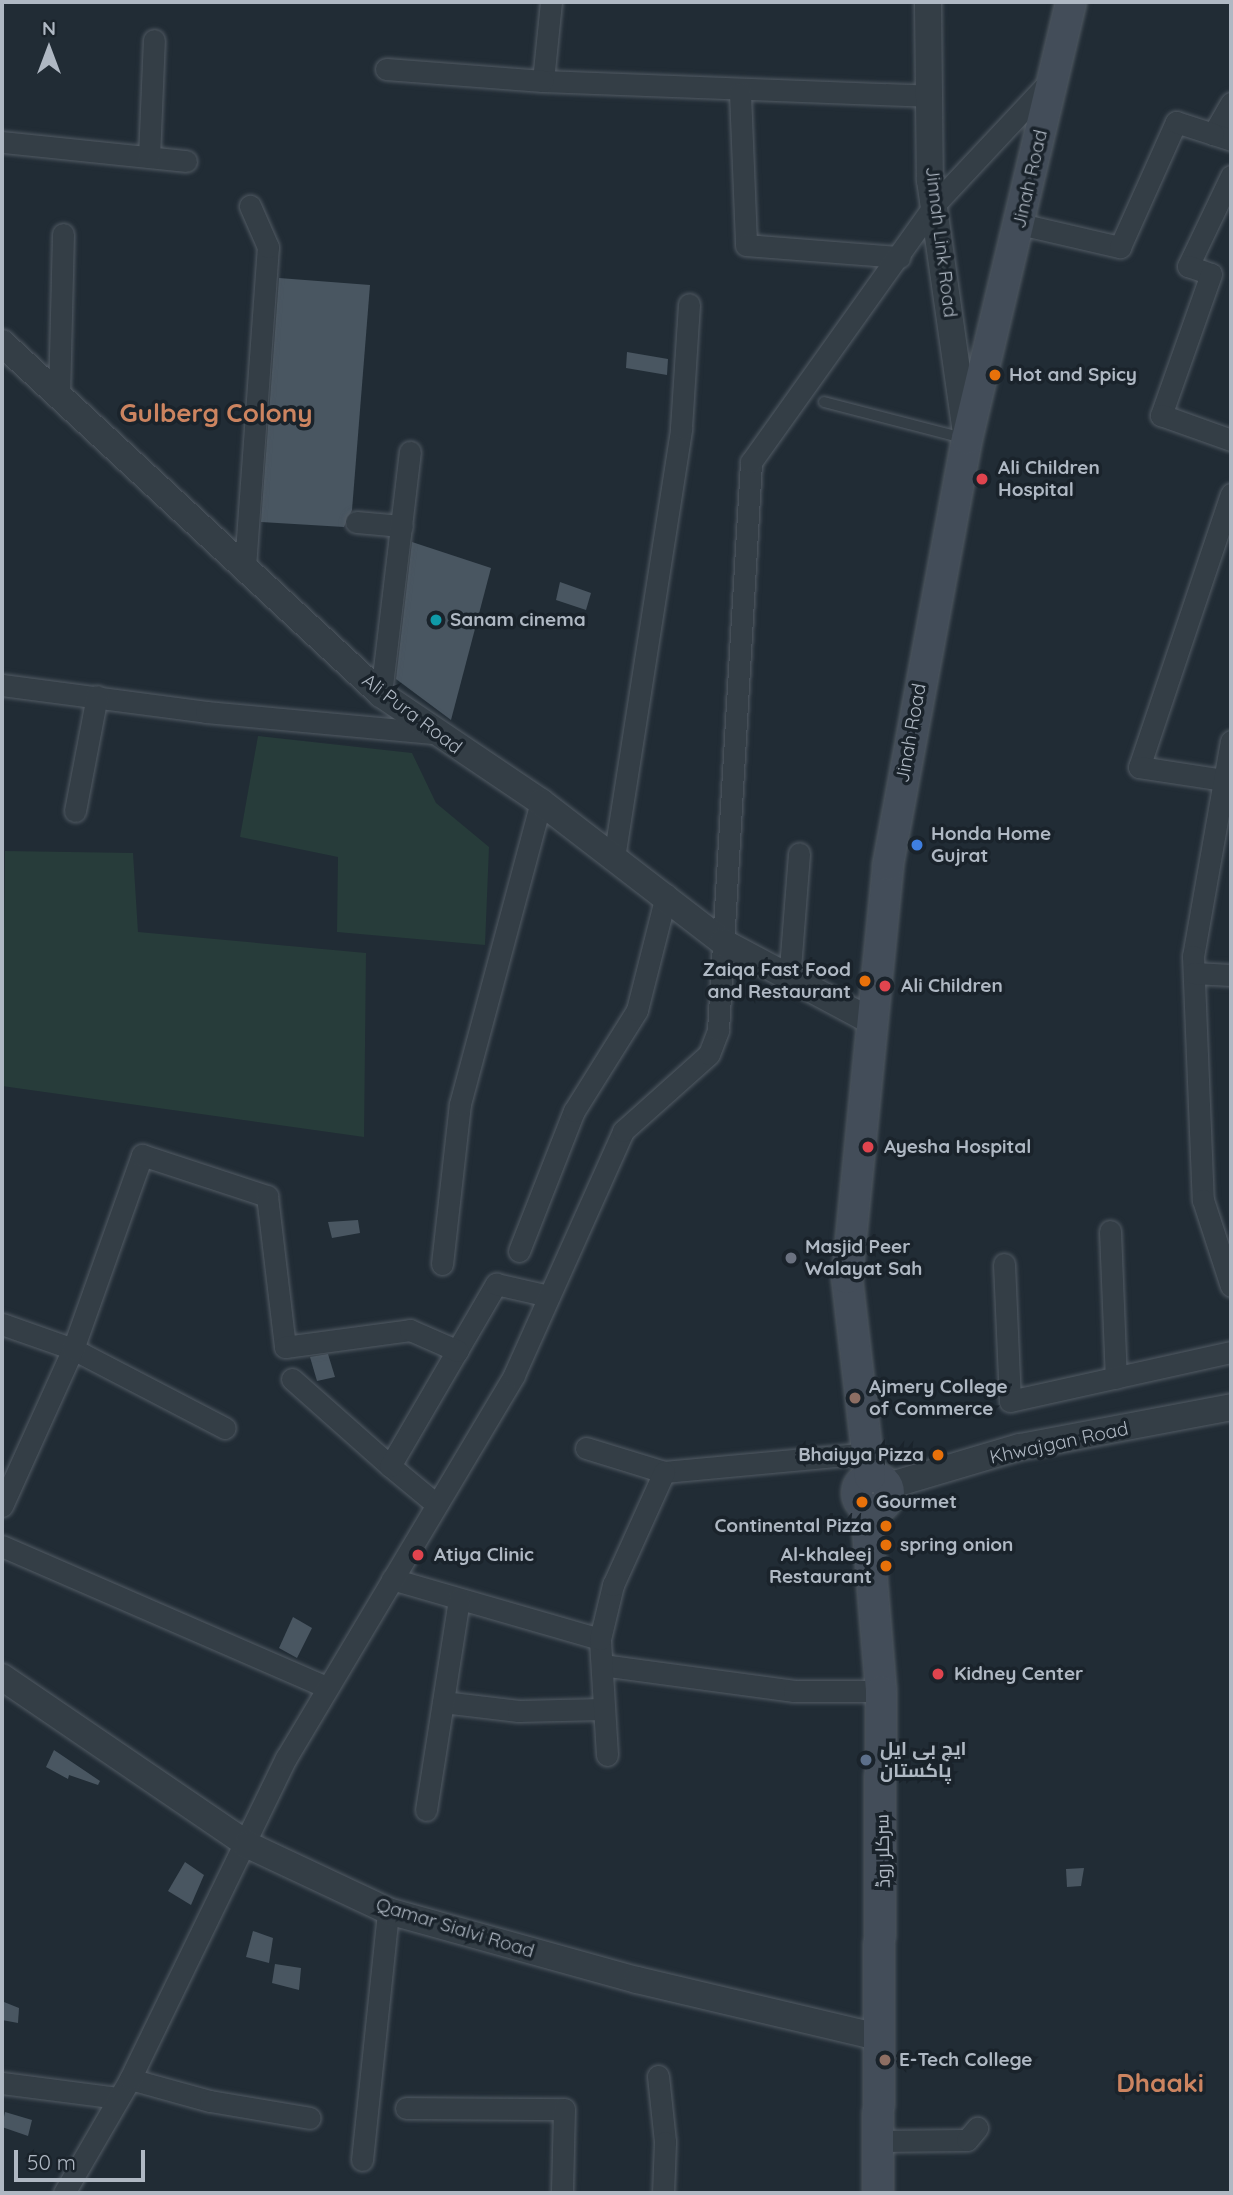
<!DOCTYPE html>
<html>
<head>
<meta charset="utf-8">
<style>
	body { margin:0 }
	#map { position:relative; width:1233px; height:2195px; overflow:hidden; background:#212c35; font-family:Quicksand,Cairo,sans-serif }
	div>[style] { position:absolute }
	[style*='--x'] { left:calc(var(--x)*1px); top:calc(var(--y)*1px); width:calc(var(--w)*1px); rotate:calc(var(--a)*1deg) }
	.green>* { inset:0; background:#273c3a }
	.building>* { inset:0; background:#495661 }
	.roads { filter:drop-shadow(0 0 2px #525b64) drop-shadow(0 0 2px #525b64) }
	.service>* { height:10px; margin:-5px; padding:0 5px; transform-origin:5px; border-radius:5px; background:#343e46 }
	.minor>* { height:21px; margin:-10.5px; padding:0 10.5px; transform-origin:10.5px; border-radius:10.5px; background:#343e46 }
	.tertiary>* { height:26px; margin:-13px; padding:0 13px; transform-origin:13px; border-radius:13px; background:#343e46 }
	.secondary>* { height:30px; margin:-15px; padding:0 15px; transform-origin:15px; border-radius:15px; background:#434d59 }
	.secondary>.ring { margin:-15px; padding:0; box-sizing:content-box; background:none; border:30px solid #434d59; border-radius:50% }
	.dots>* { width:19px; height:19px; translate:-50% -50%; box-sizing:border-box; border:4px solid #1a232b; border-radius:50% }
	span { translate:-50% -50%; white-space:nowrap; text-align:center; line-height:1.15; -webkit-text-stroke:7px #1a232b; paint-order:stroke }
	.street-label { font-size:19px; color:#afb8c3 }
	.poi-label { font-size:19px; color:#afb8c3; font-weight:700 }
	.left { translate:0 -50%; text-align:left }
	.right { translate:-100% -50%; text-align:right }
	.district-label { font-size:26px; color:#cc8460; font-weight:700 }
	.frame { position:absolute; inset:0; border:4px solid #afb8c3; pointer-events:none }
	.north { position:absolute; left:14px; top:14px; width:70px; height:70px; -webkit-text-stroke:5px #1a232b; paint-order:stroke; rotate:0deg; font-size:19px; font-weight:700; line-height:28px; text-align:center; color:#afb8c3 }
	.north::after { content:''; display:block; margin:auto; width:24px; height:32px; background:#afb8c3; clip-path:polygon(50% 0,100% 100%,50% 72%,0 100%) }
	.scale { position:absolute; left:14px; top:2150px; width:131px; height:32px; box-sizing:border-box; border:4px solid #afb8c3; border-top:0; padding-left:9px; font-size:21px; line-height:24px; white-space:nowrap; color:#afb8c3; -webkit-text-stroke:5px #1a232b; paint-order:stroke }
</style>
</head>
<body>
<div id="map">
	<div class="green">
		<i style="clip-path:polygon(258px 736px,412px 753px,436px 803px,489px 847px,485px 945px,337px 932px,338px 857px,240px 837px)"></i>
		<i style="clip-path:polygon(5px 851px,133px 853px,138px 932px,366px 953px,364px 1137px,2px 1086px)"></i>
	</div>
	<div class="building">
		<i style="clip-path:polygon(279px 278px,370px 285px,352px 510px,344px 527px,261px 522px)"></i>
		<i style="clip-path:polygon(627px 352px,668px 359px,667px 375px,626px 368px)"></i>
		<i style="clip-path:polygon(412px 542px,491px 568px,451px 720px,396px 679px)"></i>
		<i style="clip-path:polygon(560px 582px,591px 593px,586px 610px,556px 600px)"></i>
		<i style="clip-path:polygon(358px 1220px,360px 1233px,332px 1238px,328px 1222px)"></i>
		<i style="clip-path:polygon(328px 1354px,335px 1377px,317px 1381px,310px 1357px)"></i>
		<i style="clip-path:polygon(293px 1617px,312px 1628px,297px 1658px,279px 1648px)"></i>
		<i style="clip-path:polygon(54px 1750px,100px 1781px,98px 1785px,69px 1775px,68px 1779px,46px 1767px)"></i>
		<i style="clip-path:polygon(185px 1862px,204px 1875px,191px 1905px,168px 1891px)"></i>
		<i style="clip-path:polygon(1084px 1868px,1081px 1886px,1067px 1887px,1066px 1869px)"></i>
		<i style="clip-path:polygon(253px 1931px,273px 1938px,269px 1963px,246px 1957px)"></i>
		<i style="clip-path:polygon(275px 1964px,301px 1968px,299px 1990px,272px 1983px)"></i>
		<i style="clip-path:polygon(4px 2002px,19px 2008px,18px 2023px,2px 2020px)"></i>
		<i style="clip-path:polygon(5px 2112px,32px 2120px,28px 2136px,2px 2127px)"></i>
	</div>
	<div class="roads">
		<div class="service">
			<i style="--x:824;--y:402;--w:148;--a:14.5"></i>
		</div>
		<div class="minor">
			<i style="--x:551;--y:2;--w:79;--a:95.8"></i>
			<i style="--x:543;--y:81;--w:387;--a:2.2"></i>
			<i style="--x:386;--y:69;--w:157;--a:4.4"></i>
			<i style="--x:740;--y:93;--w:152;--a:87.7"></i>
			<i style="--x:746;--y:245;--w:154;--a:4.5"></i>
			<i style="--x:1231;--y:103;--w:36;--a:120"></i>
			<i style="--x:1213;--y:134;--w:19;--a:18"></i>
			<i style="--x:2;--y:142;--w:185;--a:5.9"></i>
			<i style="--x:149;--y:157;--w:117;--a:-87.6"></i>
			<i style="--x:1231;--y:176;--w:100;--a:115.5"></i>
			<i style="--x:1188;--y:266;--w:24;--a:19"></i>
			<i style="--x:1211;--y:274;--w:150;--a:109.5"></i>
			<i style="--x:1161;--y:415;--w:74;--a:19.7"></i>
			<i style="--x:1020;--y:224;--w:103;--a:13"></i>
			<i style="--x:1120;--y:247;--w:137;--a:-65.9"></i>
			<i style="--x:1176;--y:122;--w:39;--a:18"></i>
			<i style="--x:59;--y:397;--w:163;--a:-88.6"></i>
			<i style="--x:1231;--y:494;--w:288;--a:108.6"></i>
			<i style="--x:1139;--y:767;--w:93;--a:8.7"></i>
			<i style="--x:356;--y:522;--w:46;--a:5"></i>
			<i style="--x:245;--y:567;--w:321;--a:-85.9"></i>
			<i style="--x:268;--y:247;--w:45;--a:-113.7"></i>
			<i style="--x:2;--y:685;--w:206;--a:7.5"></i>
			<i style="--x:206;--y:712;--w:228;--a:5.3"></i>
			<i style="--x:381;--y:694;--w:244;--a:-83.2"></i>
			<i style="--x:1231;--y:741;--w:218;--a:100"></i>
			<i style="--x:1193;--y:956;--w:244;--a:87.7"></i>
			<i style="--x:1203;--y:1200;--w:90;--a:72"></i>
			<i style="--x:75;--y:811;--w:117;--a:-79.2"></i>
			<i style="--x:614;--y:858;--w:435;--a:-81.1"></i>
			<i style="--x:681;--y:428;--w:124;--a:-86.3"></i>
			<i style="--x:1194;--y:973;--w:37;--a:3"></i>
			<i style="--x:789;--y:981;--w:128;--a:-85.5"></i>
			<i style="--x:1110;--y:1231;--w:147;--a:87.7"></i>
			<i style="--x:519;--y:1251;--w:150;--a:-68.6"></i>
			<i style="--x:574;--y:1111;--w:119;--a:-58"></i>
			<i style="--x:637;--y:1010;--w:119;--a:-75.8"></i>
			<i style="--x:442;--y:1264;--w:161;--a:-83.6"></i>
			<i style="--x:460;--y:1104;--w:313;--a:-75"></i>
			<i style="--x:1004;--y:1264;--w:137;--a:87.5"></i>
			<i style="--x:1010;--y:1401;--w:226;--a:-12.5"></i>
			<i style="--x:2;--y:1324;--w:75;--a:19.4"></i>
			<i style="--x:73;--y:1349;--w:171;--a:27.5"></i>
			<i style="--x:292;--y:1379;--w:131;--a:41.6"></i>
			<i style="--x:586;--y:1448;--w:82;--a:17.1"></i>
			<i style="--x:664;--y:1472;--w:204;--a:-5.3"></i>
			<i style="--x:436;--y:1504;--w:60;--a:-140.4"></i>
			<i style="--x:390;--y:1466;--w:211;--a:-59.8"></i>
			<i style="--x:496;--y:1284;--w:54;--a:12.8"></i>
			<i style="--x:2;--y:1506;--w:172;--a:-65.7"></i>
			<i style="--x:73;--y:1349;--w:206;--a:-70.4"></i>
			<i style="--x:142;--y:1155;--w:132;--a:18.2"></i>
			<i style="--x:267;--y:1196;--w:152;--a:83.2"></i>
			<i style="--x:285;--y:1347;--w:126;--a:-7.7"></i>
			<i style="--x:410;--y:1330;--w:52;--a:23.6"></i>
			<i style="--x:2;--y:1546;--w:354;--a:23.5"></i>
			<i style="--x:392;--y:1579;--w:216;--a:16.1"></i>
			<i style="--x:602;--y:1665;--w:194;--a:7.7"></i>
			<i style="--x:794;--y:1691;--w:87;--a:0"></i>
			<i style="--x:443;--y:1702;--w:76;--a:6.8"></i>
			<i style="--x:518;--y:1711;--w:86;--a:-1.3"></i>
			<i style="--x:607;--y:1755;--w:116;--a:-93.5"></i>
			<i style="--x:600;--y:1639;--w:56;--a:-76.5"></i>
			<i style="--x:613;--y:1585;--w:124;--a:-65.7"></i>
			<i style="--x:426;--y:1810;--w:213;--a:-81.1"></i>
			<i style="--x:658;--y:2076;--w:66;--a:83.9"></i>
			<i style="--x:665;--y:2142;--w:51;--a:92.2"></i>
			<i style="--x:130;--y:2079;--w:83;--a:15.4"></i>
			<i style="--x:210;--y:2101;--w:101;--a:9.6"></i>
			<i style="--x:2;--y:2083;--w:116;--a:7.4"></i>
			<i style="--x:406;--y:2108;--w:158;--a:0.4"></i>
			<i style="--x:564;--y:2109;--w:84;--a:91.4"></i>
			<i style="--x:879;--y:2141;--w:88;--a:-0.7"></i>
			<i style="--x:967;--y:2140;--w:16;--a:-50"></i>
			<i style="--x:362;--y:2160;--w:250;--a:-84"></i>
			<i style="--x:64;--y:2193;--w:132;--a:-59.9"></i>
			<i style="--x:130;--y:2079;--w:357;--a:-64.1"></i>
			<i style="--x:286;--y:1758;--w:446;--a:-59.2"></i>
			<i style="--x:514;--y:1375;--w:267;--a:-65.9"></i>
			<i style="--x:623;--y:1131;--w:115;--a:-41.8"></i>
			<i style="--x:709;--y:1054;--w:26;--a:-69"></i>
			<i style="--x:718;--y:1030;--w:569;--a:-86.67"></i>
			<i style="--x:751;--y:462;--w:315;--a:-54.5"></i>
			<i style="--x:934;--y:205;--w:171;--a:-46.9"></i>
		</div>
		<div class="tertiary">
			<i style="--x:928;--y:2;--w:178;--a:89.4"></i>
			<i style="--x:930;--y:180;--w:256;--a:81.9"></i>
			<i style="--x:2;--y:343;--w:517;--a:42.8"></i>
			<i style="--x:381;--y:694;--w:193;--a:34"></i>
			<i style="--x:541;--y:802;--w:230;--a:37.6"></i>
			<i style="--x:723;--y:942;--w:168;--a:28.1"></i>
			<i style="--x:888;--y:1486;--w:138;--a:-16.5"></i>
			<i style="--x:1020;--y:1447;--w:215;--a:-10.7"></i>
			<i style="--x:2;--y:1677;--w:298;--a:34.3"></i>
			<i style="--x:248;--y:1845;--w:155;--a:25.2"></i>
			<i style="--x:388;--y:1911;--w:258;--a:15.5"></i>
			<i style="--x:637;--y:1980;--w:249;--a:13.3"></i>
		</div>
		<div class="secondary">
			<i class="ring" style="left:857px;top:1477px;width:2px;height:2px"></i>
			<i style="--x:870;--y:1477;--w:200;--a:-96.6"></i>
			<i style="--x:847;--y:1278;--w:415;--a:-84.3"></i>
			<i style="--x:888;--y:865;--w:433;--a:-79.5"></i>
			<i style="--x:967;--y:439;--w:449;--a:-76.6"></i>
			<i style="--x:866;--y:1508;--w:184;--a:85.3"></i>
			<i style="--x:881;--y:1691;--w:502;--a:90.34"></i>
		</div>
	</div>
	<div class="dots">
		<i style="left:995px;top:375px;background:#e8710a"></i>
		<i style="left:982px;top:479px;background:#e0444e"></i>
		<i style="left:436px;top:620px;background:#0f9aa8"></i>
		<i style="left:917px;top:845px;background:#3f7fe0"></i>
		<i style="left:865px;top:981px;background:#e8710a"></i>
		<i style="left:885px;top:986px;background:#e0444e"></i>
		<i style="left:868px;top:1147px;background:#e0444e"></i>
		<i style="left:791px;top:1258px;background:#6b7280"></i>
		<i style="left:855px;top:1398px;background:#8d6e63"></i>
		<i style="left:938px;top:1455px;background:#e8710a"></i>
		<i style="left:862px;top:1502px;background:#e8710a"></i>
		<i style="left:886px;top:1526px;background:#e8710a"></i>
		<i style="left:886px;top:1545px;background:#e8710a"></i>
		<i style="left:418px;top:1555px;background:#e0444e"></i>
		<i style="left:886px;top:1566px;background:#e8710a"></i>
		<i style="left:938px;top:1674px;background:#e0444e"></i>
		<i style="left:866px;top:1760px;background:#5c6f8a"></i>
		<i style="left:885px;top:2060px;background:#8d6e63"></i>
	</div>
	<div class="street-label">
		<span style="left:1030px;top:179px;rotate:-77deg">Jinah Road</span>
		<span style="left:941px;top:242px;rotate:83deg">Jinnah Link Road</span>
		<span style="left:412px;top:714px;rotate:37deg">Ali Pura Road</span>
		<span style="left:911px;top:733px;rotate:-80deg">Jinah Road</span>
		<span style="left:1059px;top:1443px;rotate:-12deg">Khwajgan Road</span>
		<span style="left:883px;top:1851px;rotate:-91deg">سرکلر روڈ</span>
		<span style="left:455px;top:1928px;rotate:17deg">Qamar Sialvi Road</span>
	</div>
	<div class="poi-label">
		<span class="left" style="left:1009px;top:375px">Hot and Spicy</span>
		<span class="left" style="left:998px;top:479px">Ali Children<br>Hospital</span>
		<span class="left" style="left:450px;top:620px">Sanam cinema</span>
		<span class="left" style="left:931px;top:845px">Honda Home<br>Gujrat</span>
		<span class="right" style="left:851px;top:981px">Zaiqa Fast Food<br>and Restaurant</span>
		<span class="left" style="left:901px;top:986px">Ali Children</span>
		<span class="left" style="left:884px;top:1147px">Ayesha Hospital</span>
		<span class="left" style="left:805px;top:1258px">Masjid Peer<br>Walayat Sah</span>
		<span class="left" style="left:869px;top:1398px">Ajmery College<br>of Commerce</span>
		<span class="right" style="left:924px;top:1455px">Bhaiyya Pizza</span>
		<span class="left" style="left:876px;top:1502px">Gourmet</span>
		<span class="right" style="left:872px;top:1526px">Continental Pizza</span>
		<span class="left" style="left:900px;top:1545px">spring onion</span>
		<span class="left" style="left:434px;top:1555px">Atiya Clinic</span>
		<span class="right" style="left:872px;top:1566px">Al-khaleej<br>Restaurant</span>
		<span class="left" style="left:954px;top:1674px">Kidney Center</span>
		<span class="left" style="left:880px;top:1760px">ایچ بی ایل<br>پاکستان</span>
		<span class="left" style="left:899px;top:2060px">E-Tech College</span>
	</div>
	<div class="district-label">
		<span style="left:216px;top:413px">Gulberg Colony</span>
		<span style="left:1160px;top:2083px">Dhaaki</span>
	</div>
	<div class="frame"></div>
	<div class="north">N</div>
	<div class="scale">50 m</div>
</div>
</body>
</html>
